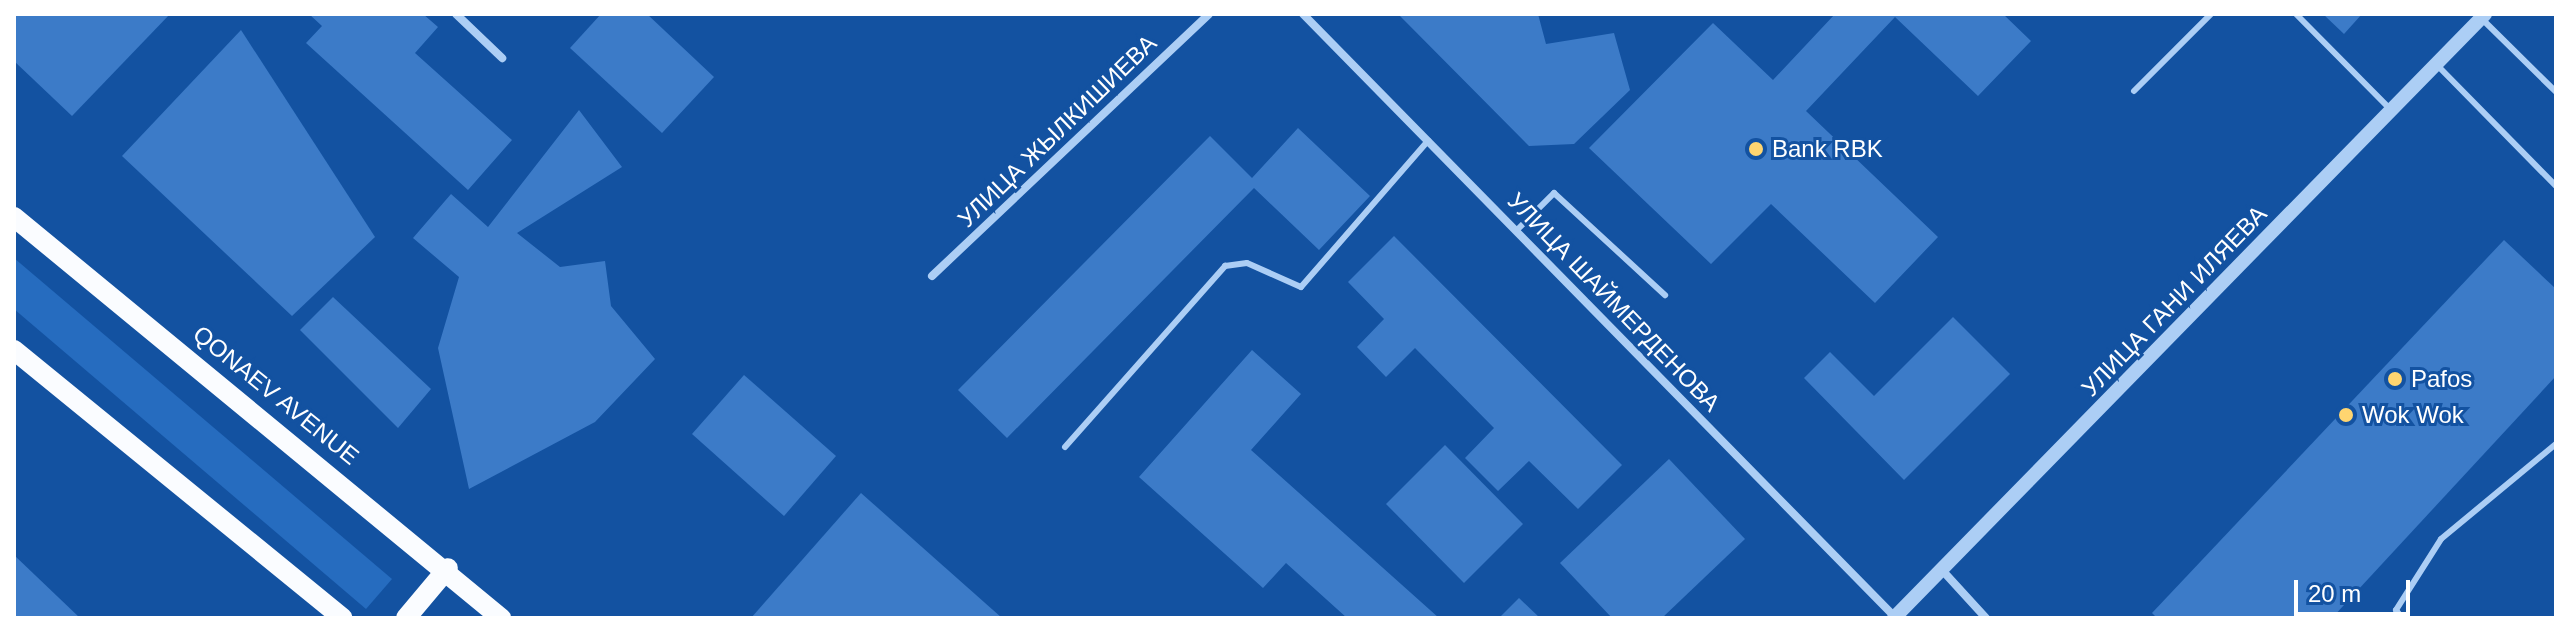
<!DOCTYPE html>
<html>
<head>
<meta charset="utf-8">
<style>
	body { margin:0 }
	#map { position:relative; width:2570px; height:632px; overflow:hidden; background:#1352a1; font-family:Helvetica,sans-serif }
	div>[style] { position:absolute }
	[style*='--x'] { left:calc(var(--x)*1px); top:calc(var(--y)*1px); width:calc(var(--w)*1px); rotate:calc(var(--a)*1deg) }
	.green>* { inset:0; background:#266cbf }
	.building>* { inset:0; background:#3c7bc8 }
	.service>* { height:6px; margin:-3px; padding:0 3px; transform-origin:3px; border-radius:3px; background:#accef5 }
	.minor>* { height:8px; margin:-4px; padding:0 4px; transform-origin:4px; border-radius:4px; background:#accef5 }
	.tertiary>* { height:14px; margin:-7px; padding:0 7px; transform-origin:7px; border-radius:7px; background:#accef5 }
	.primary>* { height:20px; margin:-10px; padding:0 10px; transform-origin:10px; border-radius:10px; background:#fafcff }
	.dots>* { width:22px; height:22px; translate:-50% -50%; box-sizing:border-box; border:4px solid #1352a1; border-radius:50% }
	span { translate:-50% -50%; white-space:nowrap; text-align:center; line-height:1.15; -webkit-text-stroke:6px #1352a1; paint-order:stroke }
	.street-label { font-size:24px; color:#fff }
	.poi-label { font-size:24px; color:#fff }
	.left { translate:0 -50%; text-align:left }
	.frame { position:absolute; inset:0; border:16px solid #fff; pointer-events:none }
	.scale { position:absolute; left:2294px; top:580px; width:116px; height:36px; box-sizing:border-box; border:4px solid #fff; border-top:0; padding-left:10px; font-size:24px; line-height:28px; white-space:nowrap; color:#fff; -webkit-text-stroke:6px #1352a1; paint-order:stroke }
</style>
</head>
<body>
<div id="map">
	<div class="green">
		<i style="clip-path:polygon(14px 258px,392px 579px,366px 609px,14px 309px)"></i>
	</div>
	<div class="building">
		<i style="clip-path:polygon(14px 14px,170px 14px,72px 116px,14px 61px)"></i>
		<i style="clip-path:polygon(309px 14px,423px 14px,438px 27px,415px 53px,512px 140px,468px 190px,306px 43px,322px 26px)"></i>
		<i style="clip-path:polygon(601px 14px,647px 14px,714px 77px,662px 133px,570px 48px)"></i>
		<i style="clip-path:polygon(1398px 14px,1538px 14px,1546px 44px,1614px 33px,1630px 90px,1574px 144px,1529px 146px)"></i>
		<i style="clip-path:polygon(1835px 14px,2003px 14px,2031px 41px,1978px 96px,1895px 17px,1806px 111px,1938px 237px,1875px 303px,1771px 204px,1711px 264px,1589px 148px,1713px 23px,1773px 80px)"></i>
		<i style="clip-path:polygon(2323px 14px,2362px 14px,2344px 34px)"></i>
		<i style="clip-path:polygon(241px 30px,375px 237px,292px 316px,122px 156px)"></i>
		<i style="clip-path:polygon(579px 110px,622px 167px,517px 233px,560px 267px,605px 261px,611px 306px,655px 359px,595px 422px,469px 489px,438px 348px,459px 277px,413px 238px,451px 194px,488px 227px)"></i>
		<i style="clip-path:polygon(1298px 128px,1370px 196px,1319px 250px,1254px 188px,1007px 438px,958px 390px,1210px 136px,1252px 178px)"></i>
		<i style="clip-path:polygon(1394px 236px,1622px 465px,1578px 509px,1529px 461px,1498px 491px,1465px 458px,1494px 428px,1415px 348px,1386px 377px,1357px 347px,1384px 319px,1348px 282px)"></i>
		<i style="clip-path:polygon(2504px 240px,2556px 289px,2556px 376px,2332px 618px,2157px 618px,2152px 613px)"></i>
		<i style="clip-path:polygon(333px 297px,431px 389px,398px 428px,300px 330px)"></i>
		<i style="clip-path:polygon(1953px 317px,2010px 374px,1904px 480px,1804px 378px,1830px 352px,1874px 396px)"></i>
		<i style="clip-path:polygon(1252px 350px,1301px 394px,1251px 450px,1439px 618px,1347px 618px,1286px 563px,1263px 588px,1139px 477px)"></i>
		<i style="clip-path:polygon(744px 375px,836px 456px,784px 516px,692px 434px)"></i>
		<i style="clip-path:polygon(1445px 445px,1523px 524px,1464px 583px,1386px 504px)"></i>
		<i style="clip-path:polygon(1669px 459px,1745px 539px,1662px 618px,1612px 618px,1560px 563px)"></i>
		<i style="clip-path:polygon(861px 493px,1002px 618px,751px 618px)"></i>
		<i style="clip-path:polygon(14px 555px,80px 618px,14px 618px)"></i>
		<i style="clip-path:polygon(1519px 598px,1540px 618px,1499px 618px)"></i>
	</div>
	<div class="service">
		<i style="--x:2296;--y:14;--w:135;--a:45.3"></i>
		<i style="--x:2481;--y:18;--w:105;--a:44.6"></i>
		<i style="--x:2436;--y:64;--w:171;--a:45.5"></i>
		<i style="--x:2134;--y:91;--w:109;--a:-45"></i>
		<i style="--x:1516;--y:231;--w:54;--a:-45"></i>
		<i style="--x:1554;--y:193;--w:151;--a:42.6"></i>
		<i style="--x:1065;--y:447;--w:242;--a:-48.5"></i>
		<i style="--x:1225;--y:266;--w:22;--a:-8"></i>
		<i style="--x:1247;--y:263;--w:59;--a:24"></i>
		<i style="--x:1301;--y:287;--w:194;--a:-49"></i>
		<i style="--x:2402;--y:618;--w:10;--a:-127"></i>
		<i style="--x:2396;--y:610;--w:84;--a:-57.6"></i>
		<i style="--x:2441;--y:539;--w:149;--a:-39.6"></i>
	</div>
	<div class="minor">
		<i style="--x:456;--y:14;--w:64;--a:43.7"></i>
		<i style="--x:1303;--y:14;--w:846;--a:45.53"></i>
		<i style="--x:932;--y:276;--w:381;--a:-43.4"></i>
		<i style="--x:1942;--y:570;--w:65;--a:47.5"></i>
	</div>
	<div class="tertiary">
		<i style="--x:1894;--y:618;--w:845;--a:-45.62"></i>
	</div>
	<div class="primary">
		<i style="--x:14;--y:217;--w:631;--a:39.47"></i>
		<i style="--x:14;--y:350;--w:424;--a:39.2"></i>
		<i style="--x:406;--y:618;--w:65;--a:-50"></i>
	</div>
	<div class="dots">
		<i style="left:1756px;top:149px;background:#ffd570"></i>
		<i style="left:2395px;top:379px;background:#ffd570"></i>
		<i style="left:2346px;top:415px;background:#ffd570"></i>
	</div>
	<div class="street-label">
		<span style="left:1057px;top:131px;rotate:-44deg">УЛИЦА ЖЫЛКИШИЕВА</span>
		<span style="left:2174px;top:301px;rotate:-46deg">УЛИЦА ГАНИ ИЛЯЕВА</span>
		<span style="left:1614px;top:302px;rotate:46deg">УЛИЦА ШАЙМЕРДЕНОВА</span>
		<span style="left:276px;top:395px;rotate:39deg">QONAEV AVENUE</span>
	</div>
	<div class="poi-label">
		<span class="left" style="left:1772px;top:149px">Bank RBK</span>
		<span class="left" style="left:2411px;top:379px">Pafos</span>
		<span class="left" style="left:2362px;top:415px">Wok Wok</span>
	</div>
	<div class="frame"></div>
	<div class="scale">20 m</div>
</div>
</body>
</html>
